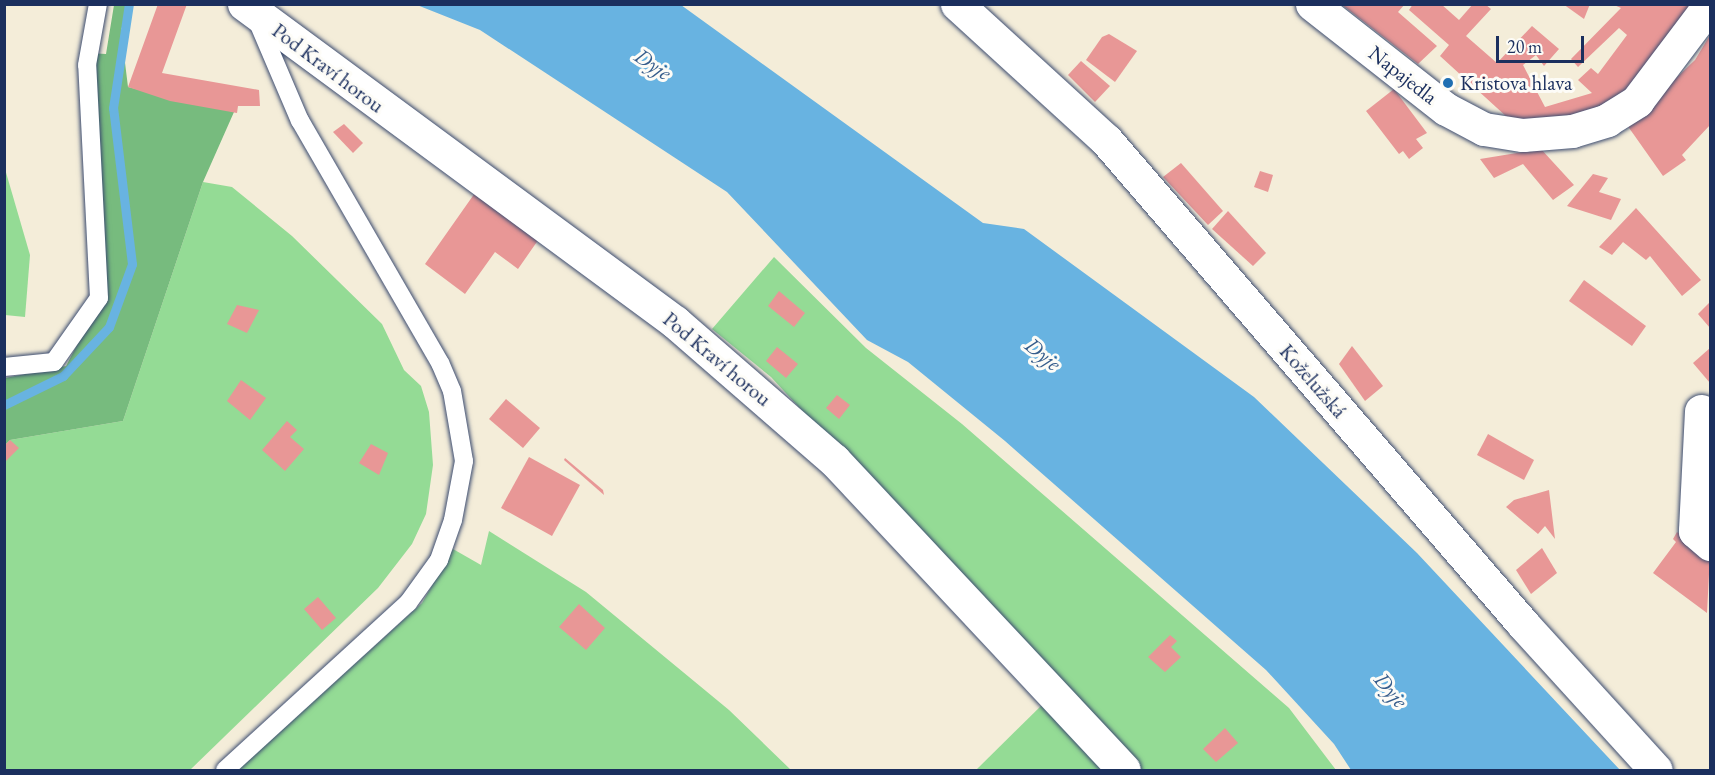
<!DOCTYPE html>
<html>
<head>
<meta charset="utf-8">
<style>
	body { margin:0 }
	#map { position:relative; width:1715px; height:775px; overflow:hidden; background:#f4edd9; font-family:"EB Garamond",serif }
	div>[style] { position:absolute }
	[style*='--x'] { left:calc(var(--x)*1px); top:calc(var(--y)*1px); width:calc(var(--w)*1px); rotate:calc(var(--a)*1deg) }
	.green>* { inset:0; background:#94db95 }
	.forest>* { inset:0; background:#77bb7e }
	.water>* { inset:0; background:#68b3e1 }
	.stream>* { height:9px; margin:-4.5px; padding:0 4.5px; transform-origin:4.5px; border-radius:4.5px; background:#68b3e1 }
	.building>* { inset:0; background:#e89796 }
	.roads { filter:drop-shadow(0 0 2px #3c4c70) drop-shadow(0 0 2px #3c4c70) }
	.service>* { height:18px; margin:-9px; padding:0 9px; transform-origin:9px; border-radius:9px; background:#fff }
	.minor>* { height:33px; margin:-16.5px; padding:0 16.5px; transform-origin:16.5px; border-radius:16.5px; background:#fff }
	.dots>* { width:16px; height:16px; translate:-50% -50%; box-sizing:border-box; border:3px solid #fdfcf7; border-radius:50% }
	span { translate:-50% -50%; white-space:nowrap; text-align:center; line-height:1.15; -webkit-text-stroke:6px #fdfcf7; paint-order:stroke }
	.street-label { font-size:21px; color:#1b2f5e }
	.poi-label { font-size:21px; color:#1b2f5e }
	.left { translate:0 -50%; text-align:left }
	.water-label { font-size:22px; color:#365d8c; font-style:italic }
	.frame { position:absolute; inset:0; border:6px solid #1b2f5e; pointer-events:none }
	.scale { position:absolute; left:1496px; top:36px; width:88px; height:27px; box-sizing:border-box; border:3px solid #1b2f5e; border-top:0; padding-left:8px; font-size:18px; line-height:21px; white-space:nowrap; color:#1b2f5e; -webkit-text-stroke:4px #fdfcf7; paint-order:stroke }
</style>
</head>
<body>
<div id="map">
	<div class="green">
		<i style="clip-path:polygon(5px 169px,30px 255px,25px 317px,5px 315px)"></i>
		<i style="clip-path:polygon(203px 182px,232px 187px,292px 236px,382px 324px,404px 370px,421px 386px,429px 412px,433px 465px,426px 514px,412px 544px,378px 588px,190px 770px,5px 770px,5px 445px,10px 440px,123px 421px)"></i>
		<i style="clip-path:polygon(774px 257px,866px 348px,962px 424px,1289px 708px,1336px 770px,1135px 770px,771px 377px,712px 329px)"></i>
		<i style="clip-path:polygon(489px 531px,586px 592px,729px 710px,791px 770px,238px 770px,422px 603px,453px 549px,481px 565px)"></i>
		<i style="clip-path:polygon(1047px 700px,1110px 770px,976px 770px)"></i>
	</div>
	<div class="forest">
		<i style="clip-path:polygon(114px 5px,130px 5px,121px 30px,128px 87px,234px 112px,203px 182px,123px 421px,10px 440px,5px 445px,5px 378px,66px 366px,106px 290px,89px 53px,106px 54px)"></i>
	</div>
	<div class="water">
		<i style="clip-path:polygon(417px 5px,681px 5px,983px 223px,1024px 229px,1254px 397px,1417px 553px,1620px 770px,1351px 770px,1334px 744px,1266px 670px,1005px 441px,908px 362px,867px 340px,727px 192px,480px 30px)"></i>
	</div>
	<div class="stream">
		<i style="--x:4;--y:405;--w:66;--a:-26.2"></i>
		<i style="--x:63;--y:376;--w:67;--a:-46.8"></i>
		<i style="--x:109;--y:327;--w:67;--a:-69.9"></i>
		<i style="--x:132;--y:264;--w:157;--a:-96.9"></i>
		<i style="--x:113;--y:108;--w:105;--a:-81.3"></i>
	</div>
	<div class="building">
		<i style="clip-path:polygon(158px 4px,187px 4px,162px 73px,259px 90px,260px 106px,238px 106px,237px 113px,170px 101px,128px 87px)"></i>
		<i style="clip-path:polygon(1341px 4px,1405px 4px,1398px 12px,1437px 46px,1418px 64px)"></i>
		<i style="clip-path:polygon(1413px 4px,1441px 4px,1459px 20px,1473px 4px,1485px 4px,1491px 9px,1466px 36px,1497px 63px,1532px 26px,1559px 49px,1544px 66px,1536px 55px,1523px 65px,1545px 107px,1592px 93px,1578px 80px,1591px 68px,1598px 74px,1627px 35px,1619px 28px,1578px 67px,1571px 59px,1621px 8px,1614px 5px,1694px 5px,1624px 98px,1550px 126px,1508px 118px,1440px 56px,1449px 45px,1409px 10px)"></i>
		<i style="clip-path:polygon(1563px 4px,1590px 4px,1584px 19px)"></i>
		<i style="clip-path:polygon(1109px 34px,1137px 51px,1115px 82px,1086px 60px,1102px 37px)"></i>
		<i style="clip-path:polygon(1710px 35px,1710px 125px,1682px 155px,1686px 160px,1663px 176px,1627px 125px,1695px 60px)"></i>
		<i style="clip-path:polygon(1081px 61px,1110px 86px,1095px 102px,1068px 75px)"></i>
		<i style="clip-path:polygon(1394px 89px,1427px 133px,1416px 139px,1423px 148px,1409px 159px,1403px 151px,1399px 154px,1366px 111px)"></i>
		<i style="clip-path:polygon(344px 124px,363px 143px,353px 153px,333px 132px)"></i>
		<i style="clip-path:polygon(1541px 149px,1574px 185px,1553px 200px,1523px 164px,1494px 178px,1480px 159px)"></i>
		<i style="clip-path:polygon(1181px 163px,1223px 211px,1208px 225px,1163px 177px)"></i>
		<i style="clip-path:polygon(1260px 171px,1273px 175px,1268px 192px,1254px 187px)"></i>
		<i style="clip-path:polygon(1593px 174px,1608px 178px,1599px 192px,1621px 199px,1611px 220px,1567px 206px)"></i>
		<i style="clip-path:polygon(477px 190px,541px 236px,518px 269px,495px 252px,465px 294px,425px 264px)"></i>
		<i style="clip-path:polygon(1636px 208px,1701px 280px,1682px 296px,1650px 256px,1646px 260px,1623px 242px,1612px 255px,1599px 247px)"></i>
		<i style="clip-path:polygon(1228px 211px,1266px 253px,1253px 266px,1212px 229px)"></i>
		<i style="clip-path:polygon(1584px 280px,1646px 326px,1632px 346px,1569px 301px)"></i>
		<i style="clip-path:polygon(779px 291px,805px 313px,794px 327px,768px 306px)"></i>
		<i style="clip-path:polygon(1710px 302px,1710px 328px,1698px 314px)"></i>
		<i style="clip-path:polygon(237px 305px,259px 310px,247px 333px,227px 324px)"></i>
		<i style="clip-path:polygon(1352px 346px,1383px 386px,1365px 401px,1339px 364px)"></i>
		<i style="clip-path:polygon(777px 347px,798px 364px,786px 378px,766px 361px)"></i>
		<i style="clip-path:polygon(1710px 348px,1710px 383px,1693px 363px)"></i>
		<i style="clip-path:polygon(241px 380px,266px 398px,250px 420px,227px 401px)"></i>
		<i style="clip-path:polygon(837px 395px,850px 405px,839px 419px,826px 408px)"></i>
		<i style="clip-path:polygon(506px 399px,540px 428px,523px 448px,489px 419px)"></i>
		<i style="clip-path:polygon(287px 421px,297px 430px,290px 437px,304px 449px,285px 471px,262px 450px)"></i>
		<i style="clip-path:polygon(1488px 434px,1534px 460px,1524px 480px,1477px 455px)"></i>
		<i style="clip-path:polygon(10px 440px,19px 448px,6px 461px,4px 446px)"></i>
		<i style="clip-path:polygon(371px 444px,388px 453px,379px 475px,359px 463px)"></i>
		<i style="clip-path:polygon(529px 457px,580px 485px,552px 536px,501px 508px)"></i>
		<i style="clip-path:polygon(565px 458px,603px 490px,604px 495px,564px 460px)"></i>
		<i style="clip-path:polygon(1549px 490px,1555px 539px,1545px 526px,1538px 534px,1506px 507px,1514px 500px)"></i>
		<i style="clip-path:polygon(1677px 532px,1710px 555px,1707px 613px,1653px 573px,1676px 542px,1673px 539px)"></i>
		<i style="clip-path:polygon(1542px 548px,1557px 573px,1531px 594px,1516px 570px)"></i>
		<i style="clip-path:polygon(318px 597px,336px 618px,322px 630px,304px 609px)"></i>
		<i style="clip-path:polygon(579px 604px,605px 628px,586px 650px,559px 627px)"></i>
		<i style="clip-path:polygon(1170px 635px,1177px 641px,1171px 647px,1181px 657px,1165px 672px,1148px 657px)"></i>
		<i style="clip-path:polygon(1225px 728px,1238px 743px,1216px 762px,1203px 749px)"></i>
	</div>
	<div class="roads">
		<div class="service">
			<i style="--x:4;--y:367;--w:50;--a:-5.7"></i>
			<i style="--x:54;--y:362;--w:78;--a:-54.9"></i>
			<i style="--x:99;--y:298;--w:233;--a:-92.9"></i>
			<i style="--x:87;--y:65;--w:62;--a:-79.8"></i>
			<i style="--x:225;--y:770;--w:248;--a:-42.4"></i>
			<i style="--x:408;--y:603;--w:53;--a:-54.2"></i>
			<i style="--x:439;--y:560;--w:42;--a:-70.7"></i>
			<i style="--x:453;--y:520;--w:60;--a:-79.4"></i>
			<i style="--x:464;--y:461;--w:71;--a:-99.7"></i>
			<i style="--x:452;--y:391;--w:30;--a:-113"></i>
			<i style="--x:440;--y:363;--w:280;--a:-120"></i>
			<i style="--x:300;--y:121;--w:110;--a:-113.1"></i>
		</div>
		<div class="minor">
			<i style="--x:244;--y:4;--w:536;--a:36.42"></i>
			<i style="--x:675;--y:322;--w:211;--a:41"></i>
			<i style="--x:834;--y:460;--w:424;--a:46.9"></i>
			<i style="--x:957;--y:4;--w:202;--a:42.4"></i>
			<i style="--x:1106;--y:140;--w:639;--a:49.25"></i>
			<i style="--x:1523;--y:624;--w:197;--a:47.7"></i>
			<i style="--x:1312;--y:4;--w:170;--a:38.1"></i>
			<i style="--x:1446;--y:109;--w:43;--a:27.8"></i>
			<i style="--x:1484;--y:129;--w:39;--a:9"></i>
			<i style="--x:1523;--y:135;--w:49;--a:-4.7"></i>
			<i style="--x:1572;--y:131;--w:37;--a:-17"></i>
			<i style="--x:1607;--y:120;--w:36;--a:-32"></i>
			<i style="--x:1637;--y:101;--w:121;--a:-53"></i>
			<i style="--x:1701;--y:411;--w:120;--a:92.9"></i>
			<i style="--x:1695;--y:531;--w:20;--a:41"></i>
		</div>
	</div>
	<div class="dots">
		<i style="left:1448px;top:83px;background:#1f6fb2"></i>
	</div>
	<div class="street-label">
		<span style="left:328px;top:68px;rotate:37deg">Pod Kraví horou</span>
		<span style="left:1403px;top:75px;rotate:38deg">Napajedla</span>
		<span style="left:717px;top:359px;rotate:40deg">Pod Kraví horou</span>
		<span style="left:1313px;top:381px;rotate:49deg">Koželužská</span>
	</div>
	<div class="poi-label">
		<span class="left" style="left:1460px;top:83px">Kristova hlava</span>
	</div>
	<div class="water-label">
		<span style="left:653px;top:64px;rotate:34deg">Dyje</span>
		<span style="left:1043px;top:354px;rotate:39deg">Dyje</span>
		<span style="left:1391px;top:690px;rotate:50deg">Dyje</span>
	</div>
	<div class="frame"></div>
	<div class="scale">20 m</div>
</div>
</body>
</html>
